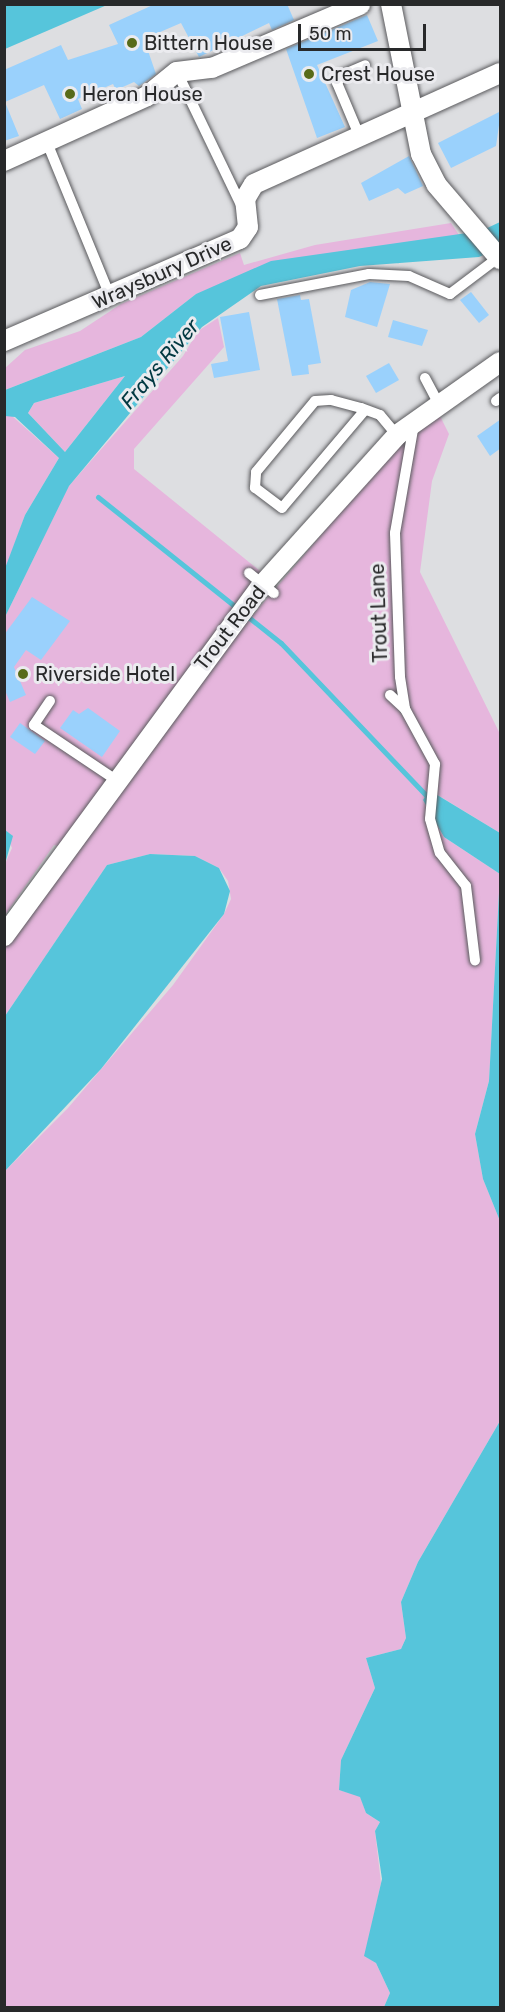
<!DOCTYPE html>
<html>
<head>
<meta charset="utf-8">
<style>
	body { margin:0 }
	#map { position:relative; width:505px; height:2012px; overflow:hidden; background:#dddee1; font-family:Rubik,sans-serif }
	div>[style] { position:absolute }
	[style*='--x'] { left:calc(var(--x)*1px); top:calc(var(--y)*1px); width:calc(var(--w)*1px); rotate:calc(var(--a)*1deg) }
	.green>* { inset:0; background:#e6b6dd }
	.water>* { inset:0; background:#56c5db }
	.stream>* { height:5px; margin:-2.5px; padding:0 2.5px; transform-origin:2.5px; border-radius:2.5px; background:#56c5db }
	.building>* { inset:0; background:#9ad1fc }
	.roads { filter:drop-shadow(0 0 2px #5a5a5d) drop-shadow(0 0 2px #5a5a5d) }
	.lane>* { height:10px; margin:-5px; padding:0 5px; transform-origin:5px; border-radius:5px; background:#fff }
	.street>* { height:20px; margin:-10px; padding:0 10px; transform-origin:10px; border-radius:10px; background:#fff }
	.dots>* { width:16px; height:16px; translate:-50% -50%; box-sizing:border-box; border:3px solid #ebebef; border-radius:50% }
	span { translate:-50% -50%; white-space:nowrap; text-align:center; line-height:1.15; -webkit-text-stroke:6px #ebebef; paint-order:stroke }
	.poi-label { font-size:20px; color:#28292a }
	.left { translate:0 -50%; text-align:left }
	.street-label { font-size:20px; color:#28292a }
	.water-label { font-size:21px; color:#013841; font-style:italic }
	.frame { position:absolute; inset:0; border:6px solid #28292a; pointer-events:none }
	.scale { position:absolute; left:298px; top:24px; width:128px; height:27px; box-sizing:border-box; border:3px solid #28292a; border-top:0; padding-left:8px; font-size:18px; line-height:21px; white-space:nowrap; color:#28292a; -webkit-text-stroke:4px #ebebef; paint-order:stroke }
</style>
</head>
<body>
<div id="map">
	<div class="green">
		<i style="clip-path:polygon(451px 223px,459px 235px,196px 294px,141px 337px,5px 390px,4px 369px,25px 350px,80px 331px,121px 304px,240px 253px,244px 265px,315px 245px)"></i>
		<i style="clip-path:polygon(218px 318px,224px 347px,134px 449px,134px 469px,265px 575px,65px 848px,54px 845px,5px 915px,5px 864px,12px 848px,4px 830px,5px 617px,68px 487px,183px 356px,198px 331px)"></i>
		<i style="clip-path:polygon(125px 376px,65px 452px,28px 413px,34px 403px)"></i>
		<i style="clip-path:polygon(436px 408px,449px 434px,432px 481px,420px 572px,500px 734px,500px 833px,436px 794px,438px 775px,428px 740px,406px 709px,392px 694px,389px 697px,430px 753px,433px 792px,423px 800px,444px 837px,500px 874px,489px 1081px,475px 1134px,483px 1179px,500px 1221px,500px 1421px,418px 1562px,401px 1602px,406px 1638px,401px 1649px,366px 1658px,375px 1688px,341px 1760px,339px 1790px,360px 1796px,366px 1813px,380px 1822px,375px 1831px,381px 1883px,365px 1956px,376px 1963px,390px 1993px,384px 2007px,5px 2007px,5px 1171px,68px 1108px,173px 985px,224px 914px,231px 899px,228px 881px,219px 868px,195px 856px,150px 854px,107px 865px,5px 1016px,5px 946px,230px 642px,400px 442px)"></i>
		<i style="clip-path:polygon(11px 415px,59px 458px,25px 515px,5px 571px,4px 416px)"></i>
	</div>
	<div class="water">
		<i style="clip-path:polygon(5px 4px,107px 4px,107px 5px,5px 49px)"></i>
		<i style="clip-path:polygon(500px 222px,500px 246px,483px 230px)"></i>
		<i style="clip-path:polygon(evenodd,474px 232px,490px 252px,479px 257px,360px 266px,261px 286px,202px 327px,69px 486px,5px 617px,4px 571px,25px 515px,59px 458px,15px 417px,5px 416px,5px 390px,141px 337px,196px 294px,271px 261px,474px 232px,125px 376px,65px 452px,28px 413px,34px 403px,125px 376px)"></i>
		<i style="clip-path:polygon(429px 790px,500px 833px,500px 1221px,483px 1179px,475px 1134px,489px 1081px,500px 874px,444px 837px,423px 800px)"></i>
		<i style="clip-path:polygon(5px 830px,13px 836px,5px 864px,4px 830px)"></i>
		<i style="clip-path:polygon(150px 854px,195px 856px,219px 868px,230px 891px,224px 914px,101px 1069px,5px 1171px,5px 1016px,107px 865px)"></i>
		<i style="clip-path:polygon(500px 1421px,500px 2007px,384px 2007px,390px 1993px,376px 1963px,364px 1956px,382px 1879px,375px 1831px,380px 1822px,366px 1813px,360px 1797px,339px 1790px,341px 1760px,375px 1688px,366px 1658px,401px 1649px,406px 1638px,401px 1602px,418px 1562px)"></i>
	</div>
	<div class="stream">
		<i style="--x:98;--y:497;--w:234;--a:38.6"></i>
		<i style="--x:281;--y:643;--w:210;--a:46.4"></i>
	</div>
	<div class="building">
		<i style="clip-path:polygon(155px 4px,287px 4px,294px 20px,272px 30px,269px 23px,199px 57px,181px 23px,144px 39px,156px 74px,139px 86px,134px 82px,116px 90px,113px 84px,78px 99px,82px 109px,60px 119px,44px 85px,5px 102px,19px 136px,4px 141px,4px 70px,61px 45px,68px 60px,118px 44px,109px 25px)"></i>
		<i style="clip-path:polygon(367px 15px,378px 41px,317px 65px,345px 127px,317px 138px,286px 49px)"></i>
		<i style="clip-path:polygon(501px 111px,496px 146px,451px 168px,438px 143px)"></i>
		<i style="clip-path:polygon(409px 156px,423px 186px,405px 194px,398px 188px,369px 201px,361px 183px)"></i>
		<i style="clip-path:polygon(370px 282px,390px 284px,377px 327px,345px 317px,351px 290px)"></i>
		<i style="clip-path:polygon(471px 292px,489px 315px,479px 323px,460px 300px)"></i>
		<i style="clip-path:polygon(300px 295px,301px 300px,309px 299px,321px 363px,308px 365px,309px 374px,292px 376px,277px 299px)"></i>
		<i style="clip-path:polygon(249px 312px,260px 370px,214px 378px,211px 364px,228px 361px,220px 317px)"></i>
		<i style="clip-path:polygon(393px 320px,428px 330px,422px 346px,388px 337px)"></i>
		<i style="clip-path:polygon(389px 363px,399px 380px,376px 393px,366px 376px)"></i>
		<i style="clip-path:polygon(501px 419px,501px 448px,490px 456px,477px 436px)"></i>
		<i style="clip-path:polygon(32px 597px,70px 621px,41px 660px,26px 650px,14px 667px,26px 695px,10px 702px,4px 688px,4px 635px)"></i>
		<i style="clip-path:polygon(88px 708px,120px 731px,102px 757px,60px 728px,73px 710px,79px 714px)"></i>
		<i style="clip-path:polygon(20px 723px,45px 741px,35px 754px,10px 737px)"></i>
	</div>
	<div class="roads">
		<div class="lane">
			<i style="--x:177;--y:72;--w:150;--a:64.3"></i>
			<i style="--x:359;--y:135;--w:56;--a:-112.9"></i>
			<i style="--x:337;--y:83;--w:9;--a:-58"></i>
			<i style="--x:342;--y:75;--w:25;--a:-23"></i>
			<i style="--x:48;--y:145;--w:161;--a:67.7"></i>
			<i style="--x:260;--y:295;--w:111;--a:-10.9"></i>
			<i style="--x:369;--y:274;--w:40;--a:2.9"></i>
			<i style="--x:409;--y:276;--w:45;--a:23.7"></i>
			<i style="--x:450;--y:294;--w:61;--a:-37.1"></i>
			<i style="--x:425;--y:378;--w:27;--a:62"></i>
			<i style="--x:496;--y:401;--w:5;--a:-37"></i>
			<i style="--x:365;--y:410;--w:128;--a:130.3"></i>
			<i style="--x:282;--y:508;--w:34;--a:-143"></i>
			<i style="--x:255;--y:488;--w:16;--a:-86"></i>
			<i style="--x:256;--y:472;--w:92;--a:-50.3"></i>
			<i style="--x:315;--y:401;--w:16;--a:-4"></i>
			<i style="--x:331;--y:400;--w:31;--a:15"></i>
			<i style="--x:361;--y:408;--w:20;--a:20"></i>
			<i style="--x:380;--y:415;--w:26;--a:50"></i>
			<i style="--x:414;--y:424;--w:111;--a:99.9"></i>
			<i style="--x:395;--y:533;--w:144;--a:88"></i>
			<i style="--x:400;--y:677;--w:32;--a:81"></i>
			<i style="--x:405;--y:709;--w:63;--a:61.4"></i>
			<i style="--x:435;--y:764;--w:55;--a:95.2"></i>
			<i style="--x:430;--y:819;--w:35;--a:74"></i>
			<i style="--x:440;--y:853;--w:42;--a:51.8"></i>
			<i style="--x:466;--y:886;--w:75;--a:83.1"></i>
			<i style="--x:249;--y:573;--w:32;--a:39"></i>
			<i style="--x:390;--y:695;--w:21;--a:43"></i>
			<i style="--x:50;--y:701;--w:29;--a:124"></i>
			<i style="--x:34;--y:725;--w:99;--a:33.9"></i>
		</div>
		<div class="street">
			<i style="--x:391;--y:4;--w:153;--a:78.7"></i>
			<i style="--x:421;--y:154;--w:34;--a:63"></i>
			<i style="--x:436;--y:184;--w:99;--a:49.5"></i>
			<i style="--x:4;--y:161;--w:157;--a:-24.4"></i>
			<i style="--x:147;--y:96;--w:38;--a:-39"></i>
			<i style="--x:177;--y:72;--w:35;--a:-7"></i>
			<i style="--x:212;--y:68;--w:161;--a:-23.1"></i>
			<i style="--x:4;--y:341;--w:257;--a:-23.4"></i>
			<i style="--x:240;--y:239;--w:14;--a:-56"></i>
			<i style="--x:248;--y:227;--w:28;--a:-96"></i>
			<i style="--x:245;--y:199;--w:17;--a:-59"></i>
			<i style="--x:254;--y:184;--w:270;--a:-24.3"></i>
			<i style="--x:4;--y:936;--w:437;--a:-53.7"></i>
			<i style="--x:263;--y:584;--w:200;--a:-48"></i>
			<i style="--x:397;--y:435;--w:126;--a:-35.3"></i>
		</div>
	</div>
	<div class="dots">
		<i style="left:132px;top:43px;background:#586b19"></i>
		<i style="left:309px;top:74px;background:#586b19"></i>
		<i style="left:70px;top:94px;background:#586b19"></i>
		<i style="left:23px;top:674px;background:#586b19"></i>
	</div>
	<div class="poi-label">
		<span class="left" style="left:144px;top:43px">Bittern House</span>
		<span class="left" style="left:321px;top:74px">Crest House</span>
		<span class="left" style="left:82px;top:94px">Heron House</span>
		<span class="left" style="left:35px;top:674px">Riverside Hotel</span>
	</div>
	<div class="street-label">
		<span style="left:162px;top:273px;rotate:-24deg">Wraysbury Drive</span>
		<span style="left:379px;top:613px;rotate:-92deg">Trout Lane</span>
		<span style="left:230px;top:628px;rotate:-52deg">Trout Road</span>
	</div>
	<div class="water-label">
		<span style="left:160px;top:364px;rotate:-50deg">Frays River</span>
	</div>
	<div class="frame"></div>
	<div class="scale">50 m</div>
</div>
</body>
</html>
